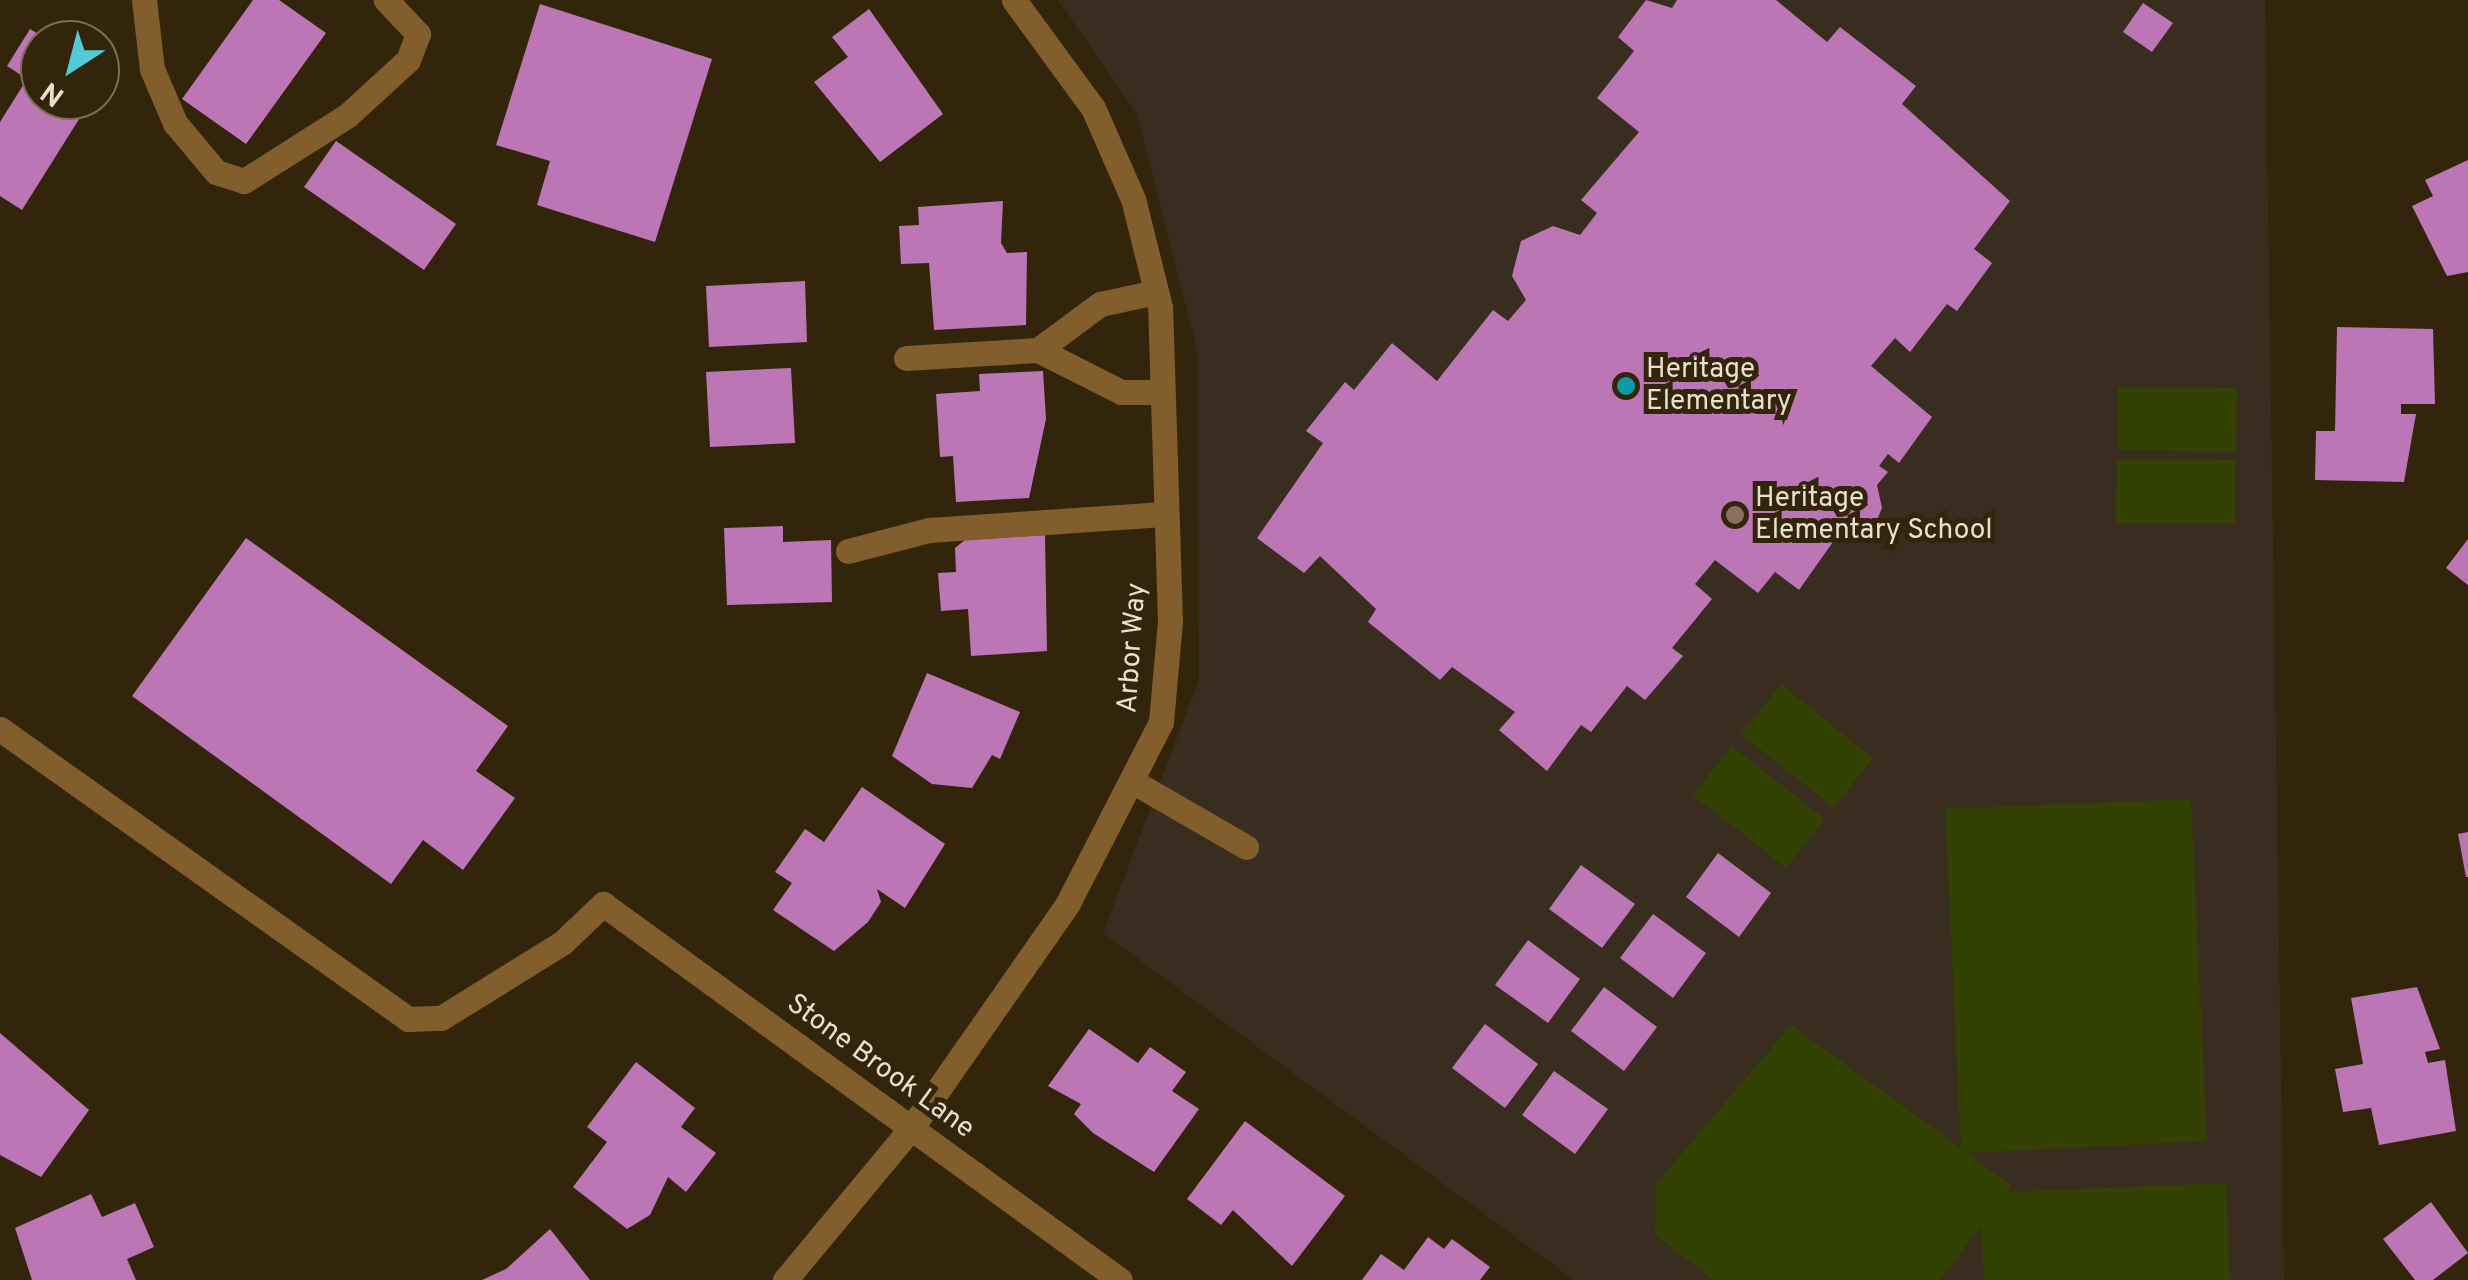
<!DOCTYPE html>
<html>
<head>
<meta charset="utf-8">
<style>
	body { margin:0 }
	#map { position:relative; width:2468px; height:1280px; overflow:hidden; background:#33250c; font-family:Overpass,sans-serif }
	div>[style] { position:absolute }
	[style*='--x'] { left:calc(var(--x)*1px); top:calc(var(--y)*1px); width:calc(var(--w)*1px); rotate:calc(var(--a)*1deg) }
	.education>* { inset:0; background:#382d1e }
	.green>* { inset:0; background:#334102 }
	.building>* { inset:0; background:#bc76b5 }
	.minor>* { height:25px; margin:-12.5px; padding:0 12.5px; transform-origin:12.5px; border-radius:12.5px; background:#815e2c }
	.dots>* { width:28px; height:28px; translate:-50% -50%; box-sizing:border-box; border:5px solid #33250c; border-radius:50% }
	span { translate:-50% -50%; white-space:nowrap; text-align:center; line-height:1.15; -webkit-text-stroke:10px #33250c; paint-order:stroke }
	.poi-label { font-size:28px; color:#e7dfd0 }
	.left { translate:0 -50%; text-align:left }
	.street-label { font-size:28px; color:#e7dfd0 }
	.north { position:absolute; left:20px; top:20px; width:100px; height:100px; box-sizing:border-box; background:#33250c; border:2px solid #7b6f5a; border-radius:50%; rotate:216deg; font-size:28px; font-weight:700; line-height:40px; text-align:center; color:#e7dfd0 }
	.north::after { content:''; display:block; margin:auto; width:35px; height:45px; background:#52cbd9; clip-path:polygon(50% 0,100% 100%,50% 72%,0 100%) }
</style>
</head>
<body>
<div id="map">
	<div class="education">
		<i style="clip-path:polygon(1058px 0,2265px 0,2284px 1280px,1574px 1280px,1103px 933px,1199px 680px,1197px 350px,1137px 114px)"></i>
	</div>
	<div class="green">
		<i style="clip-path:polygon(2118px 387px,2237px 388px,2236px 452px,2118px 450px)"></i>
		<i style="clip-path:polygon(2117px 459px,2235px 460px,2235px 523px,2116px 523px)"></i>
		<i style="clip-path:polygon(1781px 684px,1873px 758px,1834px 808px,1741px 734px)"></i>
		<i style="clip-path:polygon(1732px 746px,1825px 819px,1786px 868px,1693px 795px)"></i>
		<i style="clip-path:polygon(2191px 799px,2207px 1141px,1967px 1153px,2011px 1185px,2007px 1192px,2226px 1183px,2230px 1280px,1984px 1280px,1981px 1226px,1940px 1280px,1714px 1280px,1655px 1235px,1656px 1184px,1791px 1025px,1961px 1148px,1945px 809px)"></i>
	</div>
	<div class="building">
		<i style="clip-path:polygon(253px 0,279px 0,326px 33px,246px 144px,182px 99px)"></i>
		<i style="clip-path:polygon(1646px 0,1672px 8px,1677px 0,1776px 0,1827px 42px,1840px 27px,1916px 86px,1902px 104px,2010px 201px,1974px 249px,1992px 263px,1957px 311px,1947px 304px,1910px 352px,1895px 338px,1871px 366px,1932px 417px,1899px 463px,1888px 454px,1879px 466px,1888px 472px,1877px 485px,1882px 508px,1873px 529px,1835px 539px,1799px 590px,1775px 572px,1758px 593px,1715px 560px,1695px 584px,1712px 599px,1672px 648px,1683px 656px,1645px 700px,1627px 686px,1591px 732px,1581px 725px,1547px 771px,1499px 730px,1515px 712px,1452px 667px,1440px 680px,1368px 622px,1376px 609px,1320px 556px,1304px 573px,1257px 538px,1323px 443px,1306px 431px,1345px 382px,1354px 390px,1392px 343px,1437px 381px,1493px 310px,1508px 321px,1526px 300px,1512px 276px,1521px 241px,1553px 226px,1580px 235px,1597px 213px,1581px 200px,1639px 132px,1597px 98px,1634px 51px,1618px 37px)"></i>
		<i style="clip-path:polygon(2143px 3px,2173px 23px,2152px 52px,2123px 32px)"></i>
		<i style="clip-path:polygon(540px 4px,712px 59px,655px 242px,537px 205px,550px 161px,496px 145px)"></i>
		<i style="clip-path:polygon(869px 9px,943px 114px,880px 162px,814px 82px,848px 57px,832px 37px)"></i>
		<i style="clip-path:polygon(30px 29px,48px 40px,40px 40px,40px 100px,91px 100px,22px 210px,0 196px,0 122px,27px 79px,7px 66px)"></i>
		<i style="clip-path:polygon(336px 141px,456px 224px,424px 270px,304px 187px)"></i>
		<i style="clip-path:polygon(2468px 160px,2468px 272px,2447px 276px,2412px 206px,2433px 196px,2425px 180px)"></i>
		<i style="clip-path:polygon(1003px 201px,1001px 243px,1007px 253px,1027px 252px,1026px 325px,934px 330px,929px 263px,901px 264px,899px 226px,919px 225px,918px 207px)"></i>
		<i style="clip-path:polygon(805px 281px,807px 342px,709px 347px,706px 286px)"></i>
		<i style="clip-path:polygon(2337px 327px,2433px 329px,2435px 404px,2401px 404px,2401px 414px,2416px 414px,2404px 482px,2315px 480px,2316px 431px,2335px 431px)"></i>
		<i style="clip-path:polygon(791px 368px,795px 443px,710px 447px,706px 372px)"></i>
		<i style="clip-path:polygon(1043px 371px,1046px 419px,1029px 498px,956px 502px,953px 456px,940px 457px,936px 394px,980px 391px,979px 374px)"></i>
		<i style="clip-path:polygon(783px 526px,783px 542px,831px 540px,832px 602px,727px 605px,724px 528px)"></i>
		<i style="clip-path:polygon(1045px 535px,1047px 651px,971px 656px,968px 609px,941px 611px,938px 573px,956px 572px,955px 548px,965px 540px)"></i>
		<i style="clip-path:polygon(246px 538px,508px 726px,476px 771px,515px 798px,463px 870px,423px 840px,391px 884px,132px 696px)"></i>
		<i style="clip-path:polygon(2468px 539px,2468px 585px,2446px 568px)"></i>
		<i style="clip-path:polygon(927px 673px,1020px 712px,1000px 759px,992px 755px,972px 788px,932px 784px,892px 756px)"></i>
		<i style="clip-path:polygon(862px 787px,945px 844px,905px 908px,877px 889px,881px 902px,868px 922px,834px 951px,773px 910px,792px 883px,775px 872px,805px 829px,824px 842px)"></i>
		<i style="clip-path:polygon(2468px 832px,2468px 877px,2466px 877px,2458px 834px)"></i>
		<i style="clip-path:polygon(1718px 853px,1771px 893px,1739px 937px,1686px 897px)"></i>
		<i style="clip-path:polygon(1581px 865px,1635px 904px,1602px 948px,1549px 909px)"></i>
		<i style="clip-path:polygon(1653px 914px,1706px 953px,1673px 998px,1620px 958px)"></i>
		<i style="clip-path:polygon(1528px 940px,1580px 979px,1548px 1023px,1495px 985px)"></i>
		<i style="clip-path:polygon(1604px 987px,1657px 1027px,1624px 1071px,1571px 1031px)"></i>
		<i style="clip-path:polygon(2417px 987px,2440px 1049px,2425px 1052px,2428px 1063px,2445px 1060px,2456px 1131px,2379px 1145px,2371px 1108px,2343px 1112px,2335px 1069px,2363px 1064px,2351px 998px)"></i>
		<i style="clip-path:polygon(1485px 1024px,1538px 1064px,1505px 1108px,1452px 1068px)"></i>
		<i style="clip-path:polygon(1089px 1029px,1138px 1063px,1150px 1047px,1186px 1072px,1172px 1091px,1199px 1109px,1154px 1172px,1093px 1133px,1074px 1114px,1081px 1104px,1048px 1086px)"></i>
		<i style="clip-path:polygon(0 1033px,89px 1110px,41px 1177px,0 1155px)"></i>
		<i style="clip-path:polygon(636px 1062px,695px 1108px,681px 1127px,716px 1153px,686px 1192px,668px 1177px,650px 1215px,627px 1229px,573px 1187px,607px 1142px,587px 1127px)"></i>
		<i style="clip-path:polygon(1554px 1071px,1608px 1109px,1575px 1154px,1522px 1115px)"></i>
		<i style="clip-path:polygon(1245px 1121px,1345px 1196px,1292px 1266px,1233px 1210px,1221px 1225px,1187px 1199px)"></i>
		<i style="clip-path:polygon(91px 1194px,102px 1217px,135px 1203px,154px 1247px,127px 1259px,136px 1280px,32px 1280px,15px 1228px)"></i>
		<i style="clip-path:polygon(2431px 1202px,2468px 1253px,2433px 1280px,2415px 1280px,2383px 1239px)"></i>
		<i style="clip-path:polygon(550px 1229px,590px 1280px,482px 1280px,506px 1269px)"></i>
		<i style="clip-path:polygon(1428px 1237px,1444px 1249px,1452px 1239px,1490px 1267px,1480px 1280px,1362px 1280px,1381px 1254px,1404px 1270px)"></i>
	</div>
	<div class="minor">
		<i style="--x:144;--y:0;--w:69;--a:83.4"></i>
		<i style="--x:152;--y:69;--w:59;--a:66.9"></i>
		<i style="--x:175;--y:123;--w:64;--a:50.1"></i>
		<i style="--x:216;--y:172;--w:29;--a:18"></i>
		<i style="--x:244;--y:181;--w:123;--a:-32.4"></i>
		<i style="--x:348;--y:115;--w:81;--a:-42.5"></i>
		<i style="--x:408;--y:60;--w:28;--a:-69"></i>
		<i style="--x:418;--y:34;--w:47;--a:-133.3"></i>
		<i style="--x:1156;--y:292;--w:57;--a:167.9"></i>
		<i style="--x:1100;--y:304;--w:77;--a:143.4"></i>
		<i style="--x:1038;--y:350;--w:93;--a:26.8"></i>
		<i style="--x:1121;--y:392;--w:41;--a:0"></i>
		<i style="--x:906;--y:358;--w:132;--a:-3.5"></i>
		<i style="--x:848;--y:551;--w:84;--a:-14.5"></i>
		<i style="--x:929;--y:530;--w:238;--a:-3.9"></i>
		<i style="--x:0;--y:729;--w:501;--a:35.4"></i>
		<i style="--x:408;--y:1019;--w:33;--a:-2"></i>
		<i style="--x:441;--y:1018;--w:142;--a:-31.8"></i>
		<i style="--x:562;--y:943;--w:57;--a:-43.6"></i>
		<i style="--x:603;--y:904;--w:639;--a:36.03"></i>
		<i style="--x:1137;--y:784;--w:126;--a:30"></i>
		<i style="--x:785;--y:1280;--w:199;--a:-50.3"></i>
		<i style="--x:912;--y:1127;--w:273;--a:-55.1"></i>
		<i style="--x:1068;--y:903;--w:203;--a:-62.8"></i>
		<i style="--x:1161;--y:722;--w:101;--a:-84.9"></i>
		<i style="--x:1170;--y:621;--w:314;--a:-91.8"></i>
		<i style="--x:1160;--y:307;--w:111;--a:-104"></i>
		<i style="--x:1133;--y:199;--w:99;--a:-113.7"></i>
		<i style="--x:1093;--y:108;--w:134;--a:-126.2"></i>
	</div>
	<div class="dots">
		<i style="left:1626px;top:386px;background:#0f9aa8"></i>
		<i style="left:1735px;top:515px;background:#8d6e63"></i>
	</div>
	<div class="poi-label">
		<span class="left" style="left:1646px;top:386px">Heritage<br>Elementary</span>
		<span class="left" style="left:1755px;top:515px">Heritage<br>Elementary School</span>
	</div>
	<div class="street-label">
		<span style="left:1133px;top:648px;rotate:-86deg">Arbor Way</span>
		<span style="left:880px;top:1067px;rotate:36deg">Stone Brook Lane</span>
	</div>
	<div class="north">N</div>
</div>
</body>
</html>
